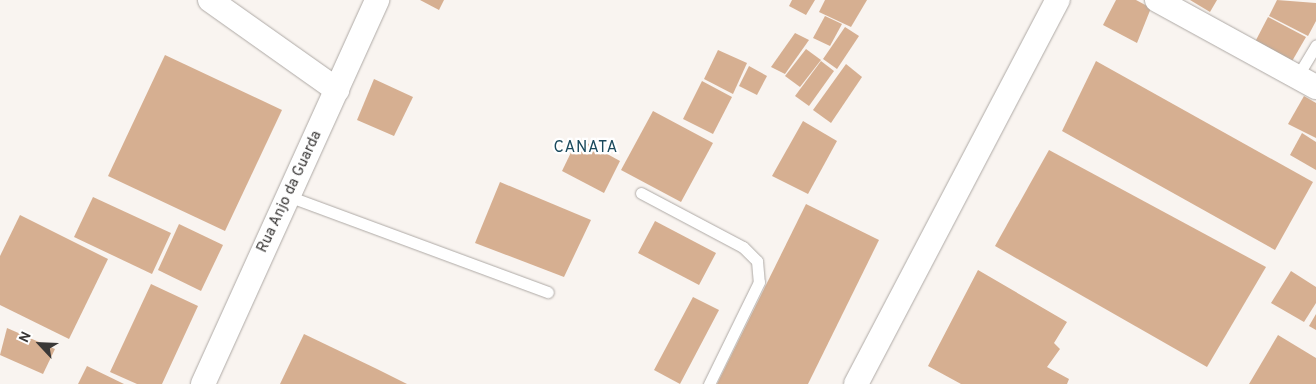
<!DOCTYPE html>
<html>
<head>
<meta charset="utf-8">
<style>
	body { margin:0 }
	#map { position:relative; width:1316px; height:384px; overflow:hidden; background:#f9f4f0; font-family:Overpass,sans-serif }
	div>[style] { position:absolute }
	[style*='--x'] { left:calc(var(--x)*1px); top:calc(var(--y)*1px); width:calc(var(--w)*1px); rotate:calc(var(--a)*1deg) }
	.building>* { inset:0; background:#d6af91 }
	.roads { filter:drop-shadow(0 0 1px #aea9a5) drop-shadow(0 0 1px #aea9a5) }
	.lane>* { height:11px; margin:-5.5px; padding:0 5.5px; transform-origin:5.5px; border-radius:5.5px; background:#fff }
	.street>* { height:24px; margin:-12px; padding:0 12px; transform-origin:12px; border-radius:12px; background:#fff }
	span { translate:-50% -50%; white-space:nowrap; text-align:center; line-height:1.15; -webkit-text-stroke:4.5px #fff; paint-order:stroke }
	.street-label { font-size:15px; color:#3a3837 }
	.neighbourhood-label { font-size:16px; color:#1a495c; letter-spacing:1px }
	.north { position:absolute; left:15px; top:319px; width:50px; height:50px; -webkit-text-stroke:4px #fff; paint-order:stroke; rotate:295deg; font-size:14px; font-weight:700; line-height:20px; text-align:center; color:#3a3837 }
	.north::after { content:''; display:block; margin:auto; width:18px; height:22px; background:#3a3837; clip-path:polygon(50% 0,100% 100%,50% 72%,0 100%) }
</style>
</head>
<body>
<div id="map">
	<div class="building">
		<i style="clip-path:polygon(420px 0,444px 0,439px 10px)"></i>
		<i style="clip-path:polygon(792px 0,815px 0,806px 15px,789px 6px)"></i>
		<i style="clip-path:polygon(825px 0,867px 0,851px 27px,819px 12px)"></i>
		<i style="clip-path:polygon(1116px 0,1136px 0,1151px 8px,1137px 43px,1103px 25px)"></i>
		<i style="clip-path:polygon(1190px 0,1217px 0,1210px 12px)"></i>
		<i style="clip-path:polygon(1277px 0,1316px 3px,1316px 21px,1308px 36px,1269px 16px)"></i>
		<i style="clip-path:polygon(825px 16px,842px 24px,830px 46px,813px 38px)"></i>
		<i style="clip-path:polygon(1268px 17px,1306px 37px,1291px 63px,1255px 42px)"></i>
		<i style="clip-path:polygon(845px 27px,859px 36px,837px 69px,823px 59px)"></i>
		<i style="clip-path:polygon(795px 33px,809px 40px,785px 74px,771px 67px)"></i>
		<i style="clip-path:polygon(806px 49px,821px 60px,800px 87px,785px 76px)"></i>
		<i style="clip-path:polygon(718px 50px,747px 63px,733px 94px,704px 79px)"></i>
		<i style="clip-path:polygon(165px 55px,282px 110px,225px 231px,108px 176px)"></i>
		<i style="clip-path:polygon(821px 61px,834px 71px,809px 106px,795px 96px)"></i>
		<i style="clip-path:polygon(1096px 61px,1313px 182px,1275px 250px,1062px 131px)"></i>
		<i style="clip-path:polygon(846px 64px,862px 77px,831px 123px,813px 110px)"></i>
		<i style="clip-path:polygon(749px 66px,767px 76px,757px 95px,739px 86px)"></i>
		<i style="clip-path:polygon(374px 79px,413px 97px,394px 136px,357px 120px)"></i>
		<i style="clip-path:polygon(702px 81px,732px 97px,713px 134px,683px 119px)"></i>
		<i style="clip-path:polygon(1304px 96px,1316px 103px,1316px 138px,1288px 124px)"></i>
		<i style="clip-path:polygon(653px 111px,713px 143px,681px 202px,621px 170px)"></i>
		<i style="clip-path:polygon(803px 121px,837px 141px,808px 194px,772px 176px)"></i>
		<i style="clip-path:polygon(1302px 133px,1316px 142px,1316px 170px,1290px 155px)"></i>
		<i style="clip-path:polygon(578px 138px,620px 161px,604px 193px,562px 171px)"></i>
		<i style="clip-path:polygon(1049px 150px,1266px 267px,1207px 367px,995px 246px)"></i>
		<i style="clip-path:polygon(500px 182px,591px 220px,564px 277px,475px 243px)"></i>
		<i style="clip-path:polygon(93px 197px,171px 233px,152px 274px,74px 237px)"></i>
		<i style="clip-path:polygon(806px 204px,879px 240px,808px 384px,717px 384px)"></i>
		<i style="clip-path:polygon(20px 215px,108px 259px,69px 339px,0 305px,0 256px)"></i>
		<i style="clip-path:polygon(655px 221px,716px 253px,699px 285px,638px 253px)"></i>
		<i style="clip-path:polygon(179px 224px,223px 245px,201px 291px,158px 270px)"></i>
		<i style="clip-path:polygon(978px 270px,1067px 322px,1054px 343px,1060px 349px,1047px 367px,1069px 379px,1067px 384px,961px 384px,928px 366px)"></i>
		<i style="clip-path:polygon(1291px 271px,1316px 287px,1316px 303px,1304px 322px,1271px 303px)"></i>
		<i style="clip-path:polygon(151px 284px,198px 306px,162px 384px,137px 384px,110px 372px)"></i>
		<i style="clip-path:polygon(693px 297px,719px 310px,680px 384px,654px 370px)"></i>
		<i style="clip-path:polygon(1316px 314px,1316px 330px,1309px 326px)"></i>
		<i style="clip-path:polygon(7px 328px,55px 349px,43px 374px,0 355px)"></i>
		<i style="clip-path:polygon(304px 334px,377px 369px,407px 384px,280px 384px)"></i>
		<i style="clip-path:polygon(1278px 335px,1316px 358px,1316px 384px,1249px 384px)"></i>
		<i style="clip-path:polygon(87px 366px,124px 384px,78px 384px)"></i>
	</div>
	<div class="roads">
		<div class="lane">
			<i style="--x:1297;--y:77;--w:37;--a:-59"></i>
			<i style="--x:641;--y:193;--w:115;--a:27.9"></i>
			<i style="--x:743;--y:247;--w:20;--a:45"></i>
			<i style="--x:757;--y:261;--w:21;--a:85"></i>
			<i style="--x:759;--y:282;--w:114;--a:116.1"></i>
			<i style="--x:288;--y:196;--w:277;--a:20.3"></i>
		</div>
		<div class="street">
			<i style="--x:210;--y:0;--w:156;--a:35.3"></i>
			<i style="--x:1157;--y:0;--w:181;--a:28.7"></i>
			<i style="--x:203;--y:384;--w:422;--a:-65.6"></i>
			<i style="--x:856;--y:384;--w:434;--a:-62.3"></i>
		</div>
	</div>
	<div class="street-label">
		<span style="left:290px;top:192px;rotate:-65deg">Rua Anjo da Guarda</span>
	</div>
	<div class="neighbourhood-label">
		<span style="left:586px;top:148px">CANATA</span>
	</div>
	<div class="north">N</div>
</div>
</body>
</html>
